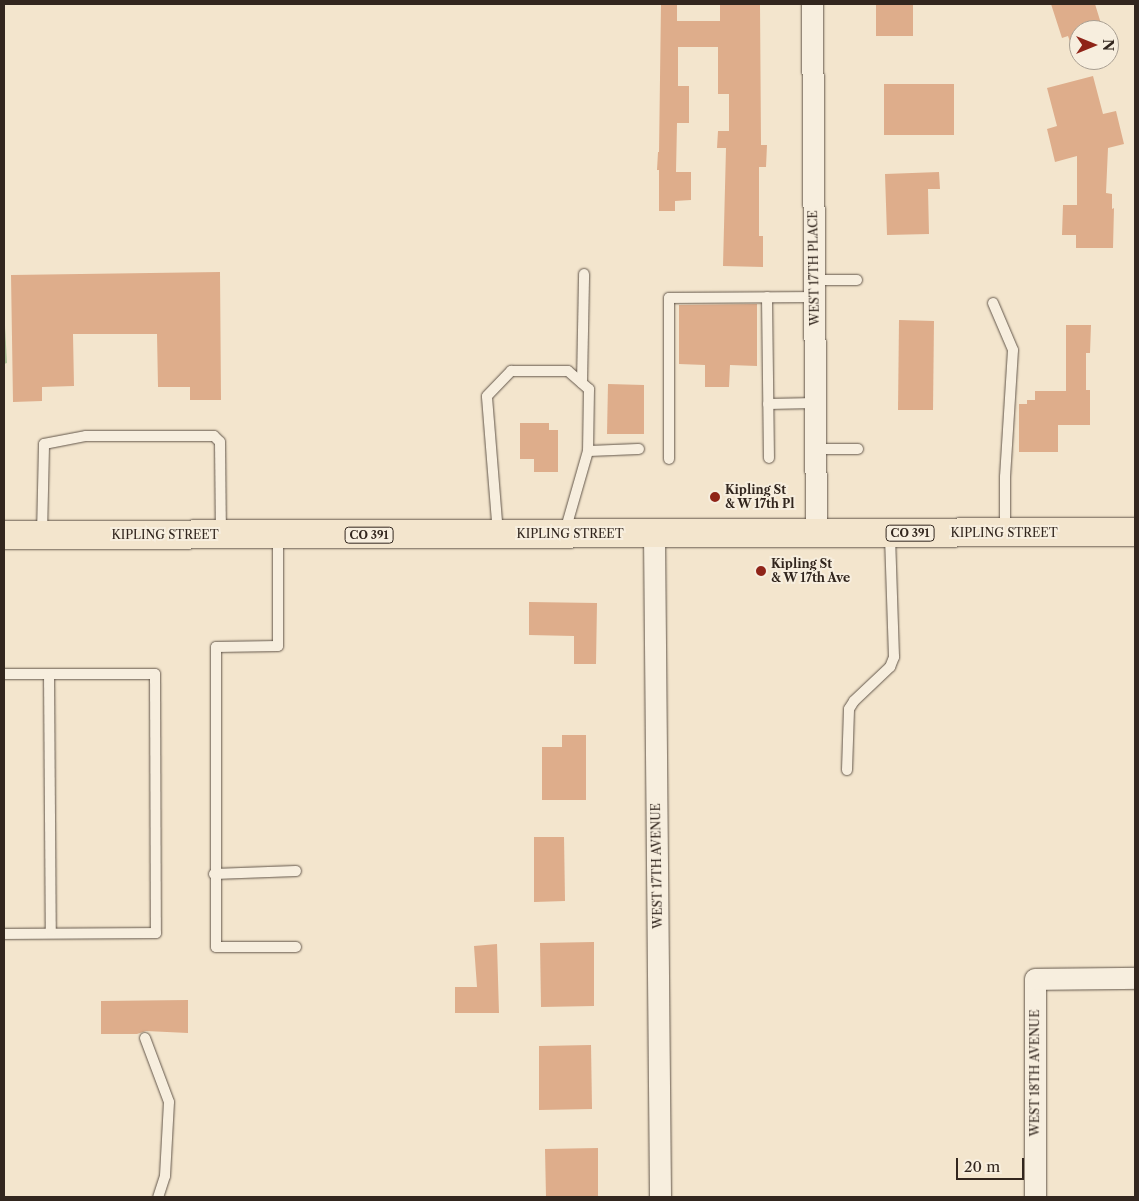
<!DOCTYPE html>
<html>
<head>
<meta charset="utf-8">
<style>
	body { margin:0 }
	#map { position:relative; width:1139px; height:1201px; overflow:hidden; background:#f3e5cd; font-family:"Libre Caslon Text",serif }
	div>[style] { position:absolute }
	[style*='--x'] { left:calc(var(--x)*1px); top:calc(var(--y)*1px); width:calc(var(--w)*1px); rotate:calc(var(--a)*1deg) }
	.green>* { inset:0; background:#b5c69d }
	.building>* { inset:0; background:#dead8b }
	.roads { filter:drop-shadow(0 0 1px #62564a) drop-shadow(0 0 1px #62564a) }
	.lane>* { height:10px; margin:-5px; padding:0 5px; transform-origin:5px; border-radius:5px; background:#f7eede }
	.street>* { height:21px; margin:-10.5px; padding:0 10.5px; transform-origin:10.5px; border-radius:10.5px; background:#f7eede }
	.primary>* { height:28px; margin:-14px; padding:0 14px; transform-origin:14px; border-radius:14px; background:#f3e5cd }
	.dots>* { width:14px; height:14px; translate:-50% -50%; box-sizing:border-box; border:2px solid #f7eede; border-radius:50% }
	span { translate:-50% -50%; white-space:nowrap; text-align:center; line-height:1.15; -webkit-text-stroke:4px #f7eede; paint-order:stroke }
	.shield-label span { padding:1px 4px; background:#f7eede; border:1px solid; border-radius:4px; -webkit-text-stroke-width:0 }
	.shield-label { font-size:11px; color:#32261e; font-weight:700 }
	.street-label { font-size:12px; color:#32261e }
	.poi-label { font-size:12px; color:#32261e; font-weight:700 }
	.left { translate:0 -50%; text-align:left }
	.frame { position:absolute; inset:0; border:5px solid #32261e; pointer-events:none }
	.north { position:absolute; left:1069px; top:20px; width:50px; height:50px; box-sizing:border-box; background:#f7eede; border:1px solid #a89e91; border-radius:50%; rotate:90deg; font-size:14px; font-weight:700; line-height:20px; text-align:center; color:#32261e }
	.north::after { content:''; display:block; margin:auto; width:18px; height:22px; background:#8f2418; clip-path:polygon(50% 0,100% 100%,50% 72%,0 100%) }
	.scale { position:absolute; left:956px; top:1158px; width:68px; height:22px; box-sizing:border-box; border:2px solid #32261e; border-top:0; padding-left:6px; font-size:15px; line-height:18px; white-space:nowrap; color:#32261e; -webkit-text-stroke:4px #f7eede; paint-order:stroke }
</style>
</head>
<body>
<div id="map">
	<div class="green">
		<i style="clip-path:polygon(4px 308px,7px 363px,4px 364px)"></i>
	</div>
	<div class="building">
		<i style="clip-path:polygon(661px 4px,677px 4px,677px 21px,720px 21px,720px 4px,760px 4px,761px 145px,767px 145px,766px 167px,759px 167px,759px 236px,763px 236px,763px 267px,723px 266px,726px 148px,717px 148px,718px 131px,729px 131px,729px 94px,718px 94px,718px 47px,678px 47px,678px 86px,689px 86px,689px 123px,677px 123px,676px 172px,691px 172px,691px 200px,675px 201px,675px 211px,659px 211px,659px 170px,657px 170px,658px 152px,659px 152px)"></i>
		<i style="clip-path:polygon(876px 4px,913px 4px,913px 36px,876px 36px)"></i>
		<i style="clip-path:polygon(1051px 4px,1095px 4px,1103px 30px,1079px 30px,1079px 60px,1082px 60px,1077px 62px,1068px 36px,1062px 38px)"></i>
		<i style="clip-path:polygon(1093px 76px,1103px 114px,1116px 111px,1124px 144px,1108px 148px,1106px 193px,1112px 194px,1112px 209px,1114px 208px,1113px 248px,1076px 248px,1076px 235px,1062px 235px,1063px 205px,1077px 205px,1077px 156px,1055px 162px,1047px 129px,1057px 126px,1047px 88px)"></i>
		<i style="clip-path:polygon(884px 84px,954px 84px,954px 135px,884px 135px)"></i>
		<i style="clip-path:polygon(939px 172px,940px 189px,928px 189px,929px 234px,887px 235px,885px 174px)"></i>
		<i style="clip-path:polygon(220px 272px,221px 400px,190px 400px,190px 387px,158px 387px,157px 334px,73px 334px,74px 386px,42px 387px,42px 401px,13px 402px,11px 275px)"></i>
		<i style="clip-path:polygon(757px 304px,757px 366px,730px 365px,729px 387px,705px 387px,705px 365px,679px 364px,679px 305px)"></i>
		<i style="clip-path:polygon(899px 320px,934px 321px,933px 410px,898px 410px)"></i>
		<i style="clip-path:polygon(1066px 325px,1091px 325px,1090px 353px,1086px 353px,1086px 390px,1090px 390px,1090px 425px,1058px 425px,1058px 452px,1019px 452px,1019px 404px,1027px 404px,1027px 400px,1035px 400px,1035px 391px,1066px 391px)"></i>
		<i style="clip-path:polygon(608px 384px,644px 385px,644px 434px,607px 434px)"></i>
		<i style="clip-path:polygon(520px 423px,549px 423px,549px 430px,558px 430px,558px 472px,534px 472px,534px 459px,520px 459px)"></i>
		<i style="clip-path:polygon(529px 602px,597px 603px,596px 664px,574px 664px,574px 636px,529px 635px)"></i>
		<i style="clip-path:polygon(562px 735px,586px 735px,586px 800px,542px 800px,542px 747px,562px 747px)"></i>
		<i style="clip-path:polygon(534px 837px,564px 837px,565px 901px,534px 902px)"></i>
		<i style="clip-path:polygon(594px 942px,594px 1006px,541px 1007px,540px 943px)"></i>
		<i style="clip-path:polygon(497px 944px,499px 1013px,455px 1013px,455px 987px,477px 987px,474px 946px)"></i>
		<i style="clip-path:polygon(188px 1000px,188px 1033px,146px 1031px,137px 1034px,101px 1034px,101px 1001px)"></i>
		<i style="clip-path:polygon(591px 1045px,592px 1109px,539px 1110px,539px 1046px)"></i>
		<i style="clip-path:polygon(598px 1148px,598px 1197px,546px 1197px,545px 1149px)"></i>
	</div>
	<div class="roads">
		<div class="lane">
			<i style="--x:814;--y:280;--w:43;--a:0"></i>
			<i style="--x:767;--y:297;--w:161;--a:89.3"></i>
			<i style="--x:993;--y:303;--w:51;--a:66.9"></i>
			<i style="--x:1013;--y:350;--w:127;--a:93.6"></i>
			<i style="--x:1005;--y:477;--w:53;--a:90"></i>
			<i style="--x:582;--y:383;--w:109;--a:-88.9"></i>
			<i style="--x:768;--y:404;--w:47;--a:-1.2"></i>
			<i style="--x:816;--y:449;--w:42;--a:0"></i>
			<i style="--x:588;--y:451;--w:51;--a:-2.2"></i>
			<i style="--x:669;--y:459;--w:161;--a:-90"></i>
			<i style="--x:669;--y:298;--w:145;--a:-0.4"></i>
			<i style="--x:42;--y:534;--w:90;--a:-88.7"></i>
			<i style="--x:44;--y:444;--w:43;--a:-10.8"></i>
			<i style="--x:86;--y:436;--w:128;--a:0"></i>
			<i style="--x:214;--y:436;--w:8;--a:45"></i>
			<i style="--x:220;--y:442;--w:92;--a:89.4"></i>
			<i style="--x:498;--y:534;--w:138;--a:-94.6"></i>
			<i style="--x:487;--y:396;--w:35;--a:-46"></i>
			<i style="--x:511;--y:371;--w:57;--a:0"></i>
			<i style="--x:568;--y:371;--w:28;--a:41"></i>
			<i style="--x:589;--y:389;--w:62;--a:90.9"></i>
			<i style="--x:588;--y:451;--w:83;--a:106"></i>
			<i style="--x:278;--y:536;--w:110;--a:90"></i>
			<i style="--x:278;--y:646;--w:62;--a:179.1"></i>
			<i style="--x:216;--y:647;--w:300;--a:90"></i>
			<i style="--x:216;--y:947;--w:80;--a:0"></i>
			<i style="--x:4;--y:674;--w:151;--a:0"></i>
			<i style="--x:155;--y:674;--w:259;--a:89.8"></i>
			<i style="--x:156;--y:933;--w:152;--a:179.6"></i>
			<i style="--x:49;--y:674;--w:259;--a:89.6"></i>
			<i style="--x:847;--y:770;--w:61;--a:-88.1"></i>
			<i style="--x:849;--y:709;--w:9;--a:-58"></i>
			<i style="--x:854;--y:701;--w:50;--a:-43.4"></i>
			<i style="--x:890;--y:667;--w:11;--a:-68"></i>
			<i style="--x:894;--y:657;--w:123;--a:-91.9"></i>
			<i style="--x:214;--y:874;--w:82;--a:-2.1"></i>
			<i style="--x:145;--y:1038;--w:68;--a:69.4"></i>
			<i style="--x:169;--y:1102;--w:74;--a:93.1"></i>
			<i style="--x:165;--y:1176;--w:22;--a:108"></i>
		</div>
		<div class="street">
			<i style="--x:812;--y:4;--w:529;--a:89.57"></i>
			<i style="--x:654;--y:534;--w:663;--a:89.48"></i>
			<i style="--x:1035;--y:1197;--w:218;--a:-90"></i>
			<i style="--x:1035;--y:979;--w:100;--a:-0.6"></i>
		</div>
		<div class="primary">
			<i style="--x:4;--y:535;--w:1131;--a:-0.15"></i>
		</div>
	</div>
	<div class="dots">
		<i style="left:715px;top:497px;background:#8f2418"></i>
		<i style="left:761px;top:571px;background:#8f2418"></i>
	</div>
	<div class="shield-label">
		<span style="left:910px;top:533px">CO 391</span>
		<span style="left:369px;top:535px">CO 391</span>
	</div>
	<div class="street-label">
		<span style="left:814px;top:268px;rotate:-91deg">WEST 17TH PLACE</span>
		<span style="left:1004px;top:533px">KIPLING STREET</span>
		<span style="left:570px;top:534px">KIPLING STREET</span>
		<span style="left:165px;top:535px">KIPLING STREET</span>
		<span style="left:657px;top:866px;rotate:-91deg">WEST 17TH AVENUE</span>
		<span style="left:1035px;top:1073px;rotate:-90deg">WEST 18TH AVENUE</span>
	</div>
	<div class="poi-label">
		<span class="left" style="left:725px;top:497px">Kipling St<br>&amp; W 17th Pl</span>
		<span class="left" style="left:771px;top:571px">Kipling St<br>&amp; W 17th Ave</span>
	</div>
	<div class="frame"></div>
	<div class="north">N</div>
	<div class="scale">20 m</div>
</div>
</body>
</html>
